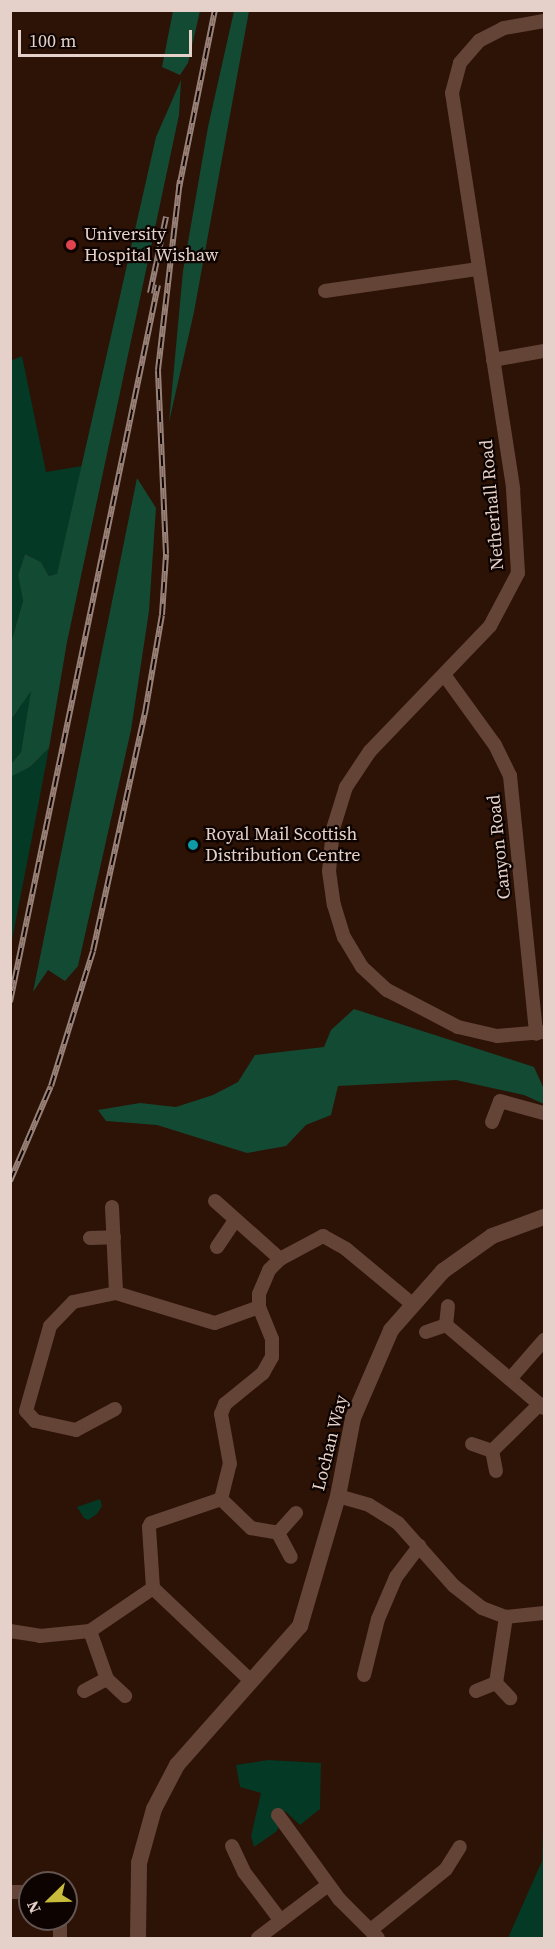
<!DOCTYPE html>
<html>
<head>
<meta charset="utf-8">
<style>
	body { margin:0 }
	#map { position:relative; width:555px; height:1949px; overflow:hidden; background:#2d1206; font-family:"Source Serif 4",serif }
	div>[style] { position:absolute }
	[style*='--x'] { left:calc(var(--x)*1px); top:calc(var(--y)*1px); width:calc(var(--w)*1px); rotate:calc(var(--a)*1deg) }
	.green>* { inset:0; background:#033925 }
	.forest>* { inset:0; background:#134a34 }
	.minor>* { height:14px; margin:-7px; padding:0 7px; transform-origin:7px; border-radius:7px; background:#644436 }
	.tertiary>* { height:16px; margin:-8px; padding:0 8px; transform-origin:8px; border-radius:8px; background:#644436 }
	.rail>* { height:6px; margin-top:-3px; transform-origin:0; background:repeating-linear-gradient(90deg,#0d0301 0 11px,#988178 0 22px); box-sizing:border-box; border-block:2px solid #988178 }
	.dots>* { width:16px; height:16px; translate:-50% -50%; box-sizing:border-box; border:3px solid #0d0301; border-radius:50% }
	span { translate:-50% -50%; white-space:nowrap; text-align:center; line-height:1.15; -webkit-text-stroke:4.5px #0d0301; paint-order:stroke }
	.poi-label { font-size:18px; color:#e5d1c9 }
	.left { translate:0 -50%; text-align:left }
	.street-label { font-size:18px; color:#e5d1c9 }
	.frame { position:absolute; inset:0; border:12px solid #e5d1c9; pointer-events:none }
	.north { position:absolute; left:18px; top:1871px; width:60px; height:60px; box-sizing:border-box; background:#0d0301; border:2px solid #635551; border-radius:50%; rotate:247deg; font-size:16px; font-weight:700; line-height:24px; text-align:center; color:#e5d1c9 }
	.north::after { content:''; display:block; margin:auto; width:21px; height:27px; background:#c8bb3b; clip-path:polygon(50% 0,100% 100%,50% 72%,0 100%) }
	.scale { position:absolute; left:18px; top:30px; width:174px; height:27px; box-sizing:border-box; border:3px solid #e5d1c9; border-top:0; padding-left:8px; font-size:18px; line-height:21px; white-space:nowrap; color:#e5d1c9; -webkit-text-stroke:4px #0d0301; paint-order:stroke }
</style>
</head>
<body>
<div id="map">
	<div class="green">
		<i style="clip-path:polygon(22px 356px,46px 472px,82px 466px,57px 575px,49px 576px,41px 562px,25px 554px,18px 575px,23px 601px,12px 639px,11px 680px,10px 361px)"></i>
		<i style="clip-path:polygon(32px 689px,21px 752px,11px 764px,11px 720px)"></i>
		<i style="clip-path:polygon(49px 748px,35px 822px,11px 945px,11px 775px,30px 767px)"></i>
		<i style="clip-path:polygon(100px 1499px,102px 1506px,97px 1514px,88px 1520px,84px 1518px,77px 1507px)"></i>
		<i style="clip-path:polygon(268px 1760px,321px 1763px,320px 1809px,300px 1825px,285px 1811px,277px 1831px,254px 1847px,251px 1836px,261px 1793px,240px 1787px,236px 1765px)"></i>
		<i style="clip-path:polygon(544px 1799px,544px 1938px,508px 1938px,542px 1861px)"></i>
	</div>
	<div class="forest">
		<i style="clip-path:polygon(173px 11px,200px 11px,188px 63px,180px 75px,162px 67px)"></i>
		<i style="clip-path:polygon(234px 11px,249px 11px,194px 312px,169px 422px,183px 271px,208px 127px)"></i>
		<i style="clip-path:polygon(181px 80px,179px 115px,67px 642px,49px 748px,30px 767px,12px 776px,11px 764px,21px 752px,31px 691px,11px 720px,12px 639px,23px 601px,18px 575px,25px 554px,41px 562px,49px 576px,57px 574px,156px 137px)"></i>
		<i style="clip-path:polygon(137px 478px,156px 508px,149px 611px,131px 730px,78px 966px,65px 981px,48px 970px,33px 992px)"></i>
		<i style="clip-path:polygon(354px 1009px,534px 1067px,544px 1089px,544px 1104px,524px 1095px,456px 1080px,338px 1086px,331px 1115px,306px 1125px,286px 1146px,247px 1153px,157px 1125px,106px 1121px,98px 1110px,140px 1103px,176px 1107px,213px 1095px,238px 1082px,255px 1055px,324px 1047px,331px 1030px)"></i>
	</div>
	<div class="minor">
		<i style="--x:544;--y:21;--w:41;--a:170.1"></i>
		<i style="--x:504;--y:28;--w:28;--a:153"></i>
		<i style="--x:479;--y:41;--w:29;--a:131"></i>
		<i style="--x:460;--y:63;--w:31;--a:105"></i>
		<i style="--x:452;--y:93;--w:401;--a:81.2"></i>
		<i style="--x:513;--y:489;--w:84;--a:86.6"></i>
		<i style="--x:518;--y:573;--w:60;--a:117.8"></i>
		<i style="--x:490;--y:626;--w:173;--a:133.8"></i>
		<i style="--x:370;--y:751;--w:43;--a:123.7"></i>
		<i style="--x:346;--y:787;--w:44;--a:107.2"></i>
		<i style="--x:333;--y:829;--w:42;--a:95.4"></i>
		<i style="--x:329;--y:871;--w:34;--a:82"></i>
		<i style="--x:334;--y:905;--w:34;--a:73"></i>
		<i style="--x:344;--y:937;--w:35;--a:59"></i>
		<i style="--x:362;--y:967;--w:34;--a:43"></i>
		<i style="--x:387;--y:990;--w:80;--a:27.5"></i>
		<i style="--x:458;--y:1027;--w:40;--a:13"></i>
		<i style="--x:497;--y:1036;--w:47;--a:-4.9"></i>
		<i style="--x:325;--y:291;--w:155;--a:-8.2"></i>
		<i style="--x:493;--y:360;--w:52;--a:-10"></i>
		<i style="--x:445;--y:676;--w:85;--a:54.1"></i>
		<i style="--x:495;--y:745;--w:34;--a:64"></i>
		<i style="--x:510;--y:776;--w:259;--a:84.2"></i>
		<i style="--x:492;--y:1122;--w:22;--a:-69"></i>
		<i style="--x:500;--y:1101;--w:46;--a:15.3"></i>
		<i style="--x:215;--y:1201;--w:87;--a:41.7"></i>
		<i style="--x:112;--y:1207;--w:86;--a:87.3"></i>
		<i style="--x:90;--y:1238;--w:24;--a:-2"></i>
		<i style="--x:217;--y:1247;--w:30;--a:-56"></i>
		<i style="--x:446;--y:1325;--w:19;--a:-84"></i>
		<i style="--x:426;--y:1332;--w:21;--a:-19"></i>
		<i style="--x:446;--y:1325;--w:128;--a:40.3"></i>
		<i style="--x:510;--y:1379;--w:52;--a:-48.9"></i>
		<i style="--x:115;--y:1409;--w:44;--a:151.7"></i>
		<i style="--x:76;--y:1430;--w:42;--a:-167.6"></i>
		<i style="--x:35;--y:1421;--w:13;--a:-132"></i>
		<i style="--x:26;--y:1411;--w:88;--a:-74.2"></i>
		<i style="--x:50;--y:1326;--w:33;--a:-46"></i>
		<i style="--x:73;--y:1302;--w:44;--a:-11.8"></i>
		<i style="--x:116;--y:1293;--w:103;--a:16.9"></i>
		<i style="--x:215;--y:1323;--w:47;--a:-20"></i>
		<i style="--x:472;--y:1444;--w:21;--a:19"></i>
		<i style="--x:496;--y:1471;--w:20;--a:-101"></i>
		<i style="--x:492;--y:1451;--w:67;--a:-44.4"></i>
		<i style="--x:338;--y:1496;--w:32;--a:16"></i>
		<i style="--x:369;--y:1505;--w:34;--a:32"></i>
		<i style="--x:398;--y:1523;--w:84;--a:48.4"></i>
		<i style="--x:454;--y:1586;--w:36;--a:38"></i>
		<i style="--x:482;--y:1608;--w:26;--a:21"></i>
		<i style="--x:506;--y:1617;--w:38;--a:-6"></i>
		<i style="--x:221;--y:1499;--w:42;--a:44"></i>
		<i style="--x:251;--y:1528;--w:27;--a:10"></i>
		<i style="--x:278;--y:1533;--w:27;--a:-48"></i>
		<i style="--x:278;--y:1533;--w:27;--a:62"></i>
		<i style="--x:10;--y:1631;--w:30;--a:9"></i>
		<i style="--x:40;--y:1636;--w:50;--a:-5.7"></i>
		<i style="--x:90;--y:1631;--w:76;--a:-34.3"></i>
		<i style="--x:90;--y:1631;--w:51;--a:70.5"></i>
		<i style="--x:107;--y:1679;--w:25;--a:43"></i>
		<i style="--x:364;--y:1675;--w:58;--a:-76"></i>
		<i style="--x:378;--y:1619;--w:46;--a:-66.8"></i>
		<i style="--x:396;--y:1577;--w:39;--a:-53"></i>
		<i style="--x:251;--y:1681;--w:135;--a:-136.5"></i>
		<i style="--x:153;--y:1588;--w:61;--a:-93.8"></i>
		<i style="--x:149;--y:1527;--w:4;--a:-63"></i>
		<i style="--x:151;--y:1523;--w:74;--a:-18.9"></i>
		<i style="--x:221;--y:1499;--w:36;--a:-76"></i>
		<i style="--x:230;--y:1464;--w:51;--a:-100.2"></i>
		<i style="--x:221;--y:1414;--w:11;--a:-68"></i>
		<i style="--x:225;--y:1404;--w:49;--a:-39.2"></i>
		<i style="--x:263;--y:1373;--w:18;--a:-61"></i>
		<i style="--x:272;--y:1357;--w:18;--a:-90"></i>
		<i style="--x:272;--y:1339;--w:35;--a:-112"></i>
		<i style="--x:259;--y:1307;--w:13;--a:-90"></i>
		<i style="--x:259;--y:1294;--w:26;--a:-67"></i>
		<i style="--x:269;--y:1270;--w:16;--a:-45"></i>
		<i style="--x:280;--y:1259;--w:49;--a:-28.1"></i>
		<i style="--x:323;--y:1236;--w:26;--a:29"></i>
		<i style="--x:346;--y:1249;--w:85;--a:39.7"></i>
		<i style="--x:496;--y:1683;--w:21;--a:47"></i>
		<i style="--x:84;--y:1691;--w:26;--a:-28"></i>
		<i style="--x:476;--y:1691;--w:22;--a:-22"></i>
		<i style="--x:496;--y:1683;--w:67;--a:-81.4"></i>
		<i style="--x:278;--y:1815;--w:104;--a:54"></i>
		<i style="--x:339;--y:1899;--w:55;--a:45"></i>
		<i style="--x:232;--y:1846;--w:29;--a:65"></i>
		<i style="--x:244;--y:1872;--w:61;--a:52.9"></i>
		<i style="--x:10;--y:1892;--w:20;--a:0"></i>
		<i style="--x:372;--y:1929;--w:95;--a:-39"></i>
		<i style="--x:446;--y:1869;--w:26;--a:-58"></i>
		<i style="--x:60;--y:1938;--w:19;--a:-90"></i>
		<i style="--x:258;--y:1938;--w:88;--a:-37.1"></i>
	</div>
	<div class="tertiary">
		<i style="--x:138;--y:1938;--w:75;--a:-89.2"></i>
		<i style="--x:139;--y:1863;--w:56;--a:-74.5"></i>
		<i style="--x:154;--y:1809;--w:50;--a:-62.4"></i>
		<i style="--x:177;--y:1765;--w:186;--a:-48.5"></i>
		<i style="--x:300;--y:1626;--w:135;--a:-73.7"></i>
		<i style="--x:338;--y:1496;--w:79;--a:-79.1"></i>
		<i style="--x:353;--y:1418;--w:96;--a:-66.6"></i>
		<i style="--x:391;--y:1330;--w:79;--a:-48.6"></i>
		<i style="--x:443;--y:1271;--w:60;--a:-35.5"></i>
		<i style="--x:492;--y:1236;--w:55;--a:-20.1"></i>
	</div>
	<div class="rail">
		<i style="--x:179;--y:188;--w:182;--a:-78.6"></i>
		<i style="--x:150;--y:293;--w:78;--a:-78.1"></i>
		<i style="--x:10;--y:1002;--w:732;--a:-78.34"></i>
		<i style="--x:10;--y:1181;--w:103;--a:-66.7"></i>
		<i style="--x:51;--y:1086;--w:141;--a:-72.7"></i>
		<i style="--x:93;--y:951;--w:244;--a:-77.7"></i>
		<i style="--x:145;--y:713;--w:99;--a:-80.2"></i>
		<i style="--x:162;--y:615;--w:61;--a:-86.2"></i>
		<i style="--x:166;--y:554;--w:184;--a:-92.5"></i>
		<i style="--x:158;--y:370;--w:191;--a:-83.4"></i>
	</div>
	<div class="dots">
		<i style="left:71px;top:245px;background:#e0444e"></i>
		<i style="left:193px;top:845px;background:#0f9aa8"></i>
	</div>
	<div class="poi-label">
		<span class="left" style="left:84px;top:245px">University<br>Hospital Wishaw</span>
		<span class="left" style="left:205px;top:845px">Royal Mail Scottish<br>Distribution Centre</span>
	</div>
	<div class="street-label">
		<span style="left:492px;top:505px;rotate:-95deg">Netherhall Road</span>
		<span style="left:499px;top:847px;rotate:-96deg">Canyon Road</span>
		<span style="left:330px;top:1443px;rotate:-76deg">Lochan Way</span>
	</div>
	<div class="frame"></div>
	<div class="north">N</div>
	<div class="scale">100 m</div>
</div>
</body>
</html>
